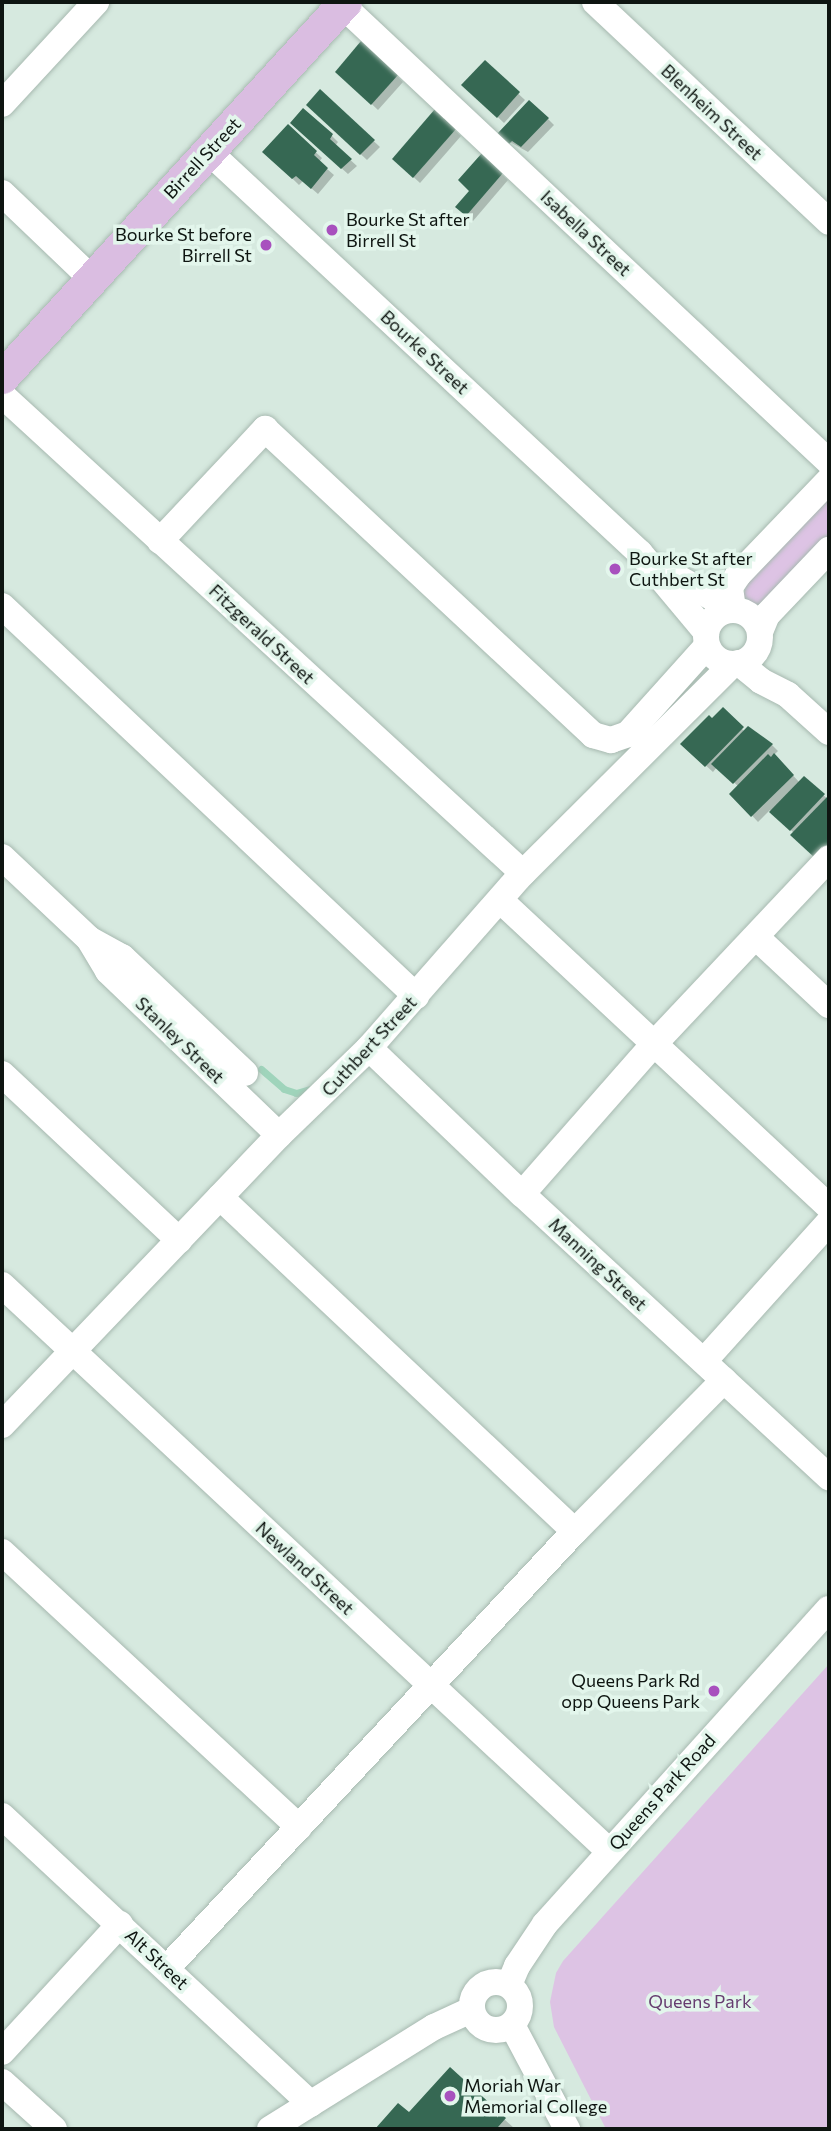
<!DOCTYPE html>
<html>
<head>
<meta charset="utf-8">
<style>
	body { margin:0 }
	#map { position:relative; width:831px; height:2131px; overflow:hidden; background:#d6e9df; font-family:Commissioner,sans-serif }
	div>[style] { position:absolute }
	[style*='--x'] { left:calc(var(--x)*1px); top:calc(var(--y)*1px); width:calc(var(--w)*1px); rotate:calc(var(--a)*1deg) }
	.green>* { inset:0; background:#ddc3e4 }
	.shadow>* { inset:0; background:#0003 }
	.stream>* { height:7px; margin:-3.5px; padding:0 3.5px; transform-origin:3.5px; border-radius:3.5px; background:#9fd4bb }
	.building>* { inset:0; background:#366853 }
	.roads { filter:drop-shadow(0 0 2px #a7b9b0) drop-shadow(0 0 2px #a7b9b0) }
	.minor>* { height:26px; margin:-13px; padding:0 13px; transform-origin:13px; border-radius:13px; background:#fff }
	.minor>.ring { margin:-13px; padding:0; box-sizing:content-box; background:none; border:26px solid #fff; border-radius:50% }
	.major>* { height:33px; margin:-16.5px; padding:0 16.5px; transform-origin:16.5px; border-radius:16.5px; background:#dabde1 }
	.dots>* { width:19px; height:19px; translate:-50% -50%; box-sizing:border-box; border:4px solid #e3f6ec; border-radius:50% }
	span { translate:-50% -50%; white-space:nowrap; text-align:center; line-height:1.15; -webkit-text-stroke:7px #e3f6ec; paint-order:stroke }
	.street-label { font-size:18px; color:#0e1511 }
	.poi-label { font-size:18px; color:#0e1511 }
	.left { translate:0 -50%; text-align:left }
	.right { translate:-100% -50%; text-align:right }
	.park-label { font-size:18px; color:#663c70 }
	.frame { position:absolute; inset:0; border:4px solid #0e1511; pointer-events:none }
</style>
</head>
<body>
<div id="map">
	<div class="green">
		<i style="clip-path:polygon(829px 496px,829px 543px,758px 609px,743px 596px,747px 584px)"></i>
		<i style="clip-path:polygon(829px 1664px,829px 2129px,606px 2129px,554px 2027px,550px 2002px,556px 1973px,563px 1961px)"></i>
	</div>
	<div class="shadow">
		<i style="clip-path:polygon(485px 63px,525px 100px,504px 123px,464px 85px)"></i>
		<i style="clip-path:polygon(338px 72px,397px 76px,403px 82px,378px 110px)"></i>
		<i style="clip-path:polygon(320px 91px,380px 147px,367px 160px,308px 105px)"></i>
		<i style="clip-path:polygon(435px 112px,461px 136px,420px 183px,394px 159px)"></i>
		<i style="clip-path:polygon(548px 119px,554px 125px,528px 152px,506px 140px)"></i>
		<i style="clip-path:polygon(288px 127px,322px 158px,319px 162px,334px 175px,318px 194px,303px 181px,299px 185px,265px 152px)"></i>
		<i style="clip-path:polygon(298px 129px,332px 136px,338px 142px,335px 146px,357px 166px,348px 174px)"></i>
		<i style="clip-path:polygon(482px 156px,508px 180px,473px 221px,464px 213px)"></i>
		<i style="clip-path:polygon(723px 710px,745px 732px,772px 745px,778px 751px,774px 755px,800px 783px,804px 779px,829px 800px,829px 856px,794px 833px,770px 810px,758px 822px,732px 794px,739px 787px,717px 767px,713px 772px,682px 744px)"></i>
		<i style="clip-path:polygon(450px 2069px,515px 2129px,377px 2129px,399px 2105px,409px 2115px)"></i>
	</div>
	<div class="stream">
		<i style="--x:261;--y:1069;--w:30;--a:41"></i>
		<i style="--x:284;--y:1089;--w:13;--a:18"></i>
		<i style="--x:296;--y:1093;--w:18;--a:-16"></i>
	</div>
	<div class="building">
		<i style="clip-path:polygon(361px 41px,398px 75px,371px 105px,335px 72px)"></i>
		<i style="clip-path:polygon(485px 60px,520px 92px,497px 118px,461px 85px)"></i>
		<i style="clip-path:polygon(320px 89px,375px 140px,360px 155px,306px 105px)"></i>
		<i style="clip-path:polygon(529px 100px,549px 118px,521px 147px,512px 141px,509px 144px,497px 134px)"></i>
		<i style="clip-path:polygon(303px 108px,333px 134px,330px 139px,352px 159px,341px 169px,290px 123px)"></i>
		<i style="clip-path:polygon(435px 109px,456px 129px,413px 178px,392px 159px)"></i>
		<i style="clip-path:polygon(288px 124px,317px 151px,314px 155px,328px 168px,311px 189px,296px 176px,292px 179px,262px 152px)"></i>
		<i style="clip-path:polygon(482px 153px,503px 173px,466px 216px,455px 207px,469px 191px,458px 180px)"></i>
		<i style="clip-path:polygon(723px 707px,744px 727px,705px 767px,680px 744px,709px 715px,712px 718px)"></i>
		<i style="clip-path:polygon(748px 726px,773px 744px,733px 784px,711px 764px)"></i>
		<i style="clip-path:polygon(774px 753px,794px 775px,751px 817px,729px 794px,768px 754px,771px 757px)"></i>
		<i style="clip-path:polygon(804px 776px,825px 794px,790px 831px,769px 812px)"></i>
		<i style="clip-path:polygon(828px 796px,829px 844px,815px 858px,790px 835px)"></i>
		<i style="clip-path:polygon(450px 2067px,506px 2118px,498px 2127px,501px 2129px,375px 2129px,398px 2103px,409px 2112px)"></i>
	</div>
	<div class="roads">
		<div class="minor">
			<i style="--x:595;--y:2;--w:321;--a:43.2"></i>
			<i style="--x:342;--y:5;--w:668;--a:43.18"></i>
			<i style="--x:2;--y:104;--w:139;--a:-47.3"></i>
			<i style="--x:208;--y:151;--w:590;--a:42.94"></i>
			<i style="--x:640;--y:553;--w:103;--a:50.1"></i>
			<i style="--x:2;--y:193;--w:123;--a:43.7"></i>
			<i style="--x:2;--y:395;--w:707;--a:42.54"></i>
			<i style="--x:160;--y:541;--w:154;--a:-46.8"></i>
			<i style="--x:265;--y:429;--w:449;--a:43"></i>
			<i style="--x:593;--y:735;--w:19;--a:16"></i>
			<i style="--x:611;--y:740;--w:18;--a:-19"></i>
			<i style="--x:628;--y:734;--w:118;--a:-48.1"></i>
			<i style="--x:661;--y:568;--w:60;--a:30"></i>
			<i style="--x:713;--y:598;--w:19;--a:39"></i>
			<i style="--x:2;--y:606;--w:569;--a:43.29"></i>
			<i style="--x:733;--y:609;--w:22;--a:-98"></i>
			<i style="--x:730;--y:587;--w:14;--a:-56"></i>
			<i style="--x:738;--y:575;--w:132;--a:-46.2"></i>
			<i class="ring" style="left:706px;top:610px;width:28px;height:28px"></i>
			<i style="--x:760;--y:632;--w:18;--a:-68"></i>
			<i style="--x:767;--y:615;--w:90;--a:-46.4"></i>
			<i style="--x:739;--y:663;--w:28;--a:39"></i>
			<i style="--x:761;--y:681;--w:30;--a:27"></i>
			<i style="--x:788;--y:695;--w:55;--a:42.1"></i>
			<i style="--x:2;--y:857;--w:120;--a:43.3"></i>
			<i style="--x:89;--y:939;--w:37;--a:59"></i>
			<i style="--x:108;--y:971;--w:237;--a:43.8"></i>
			<i style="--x:500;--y:900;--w:450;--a:43"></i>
			<i style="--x:756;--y:937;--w:100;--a:43"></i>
			<i style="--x:89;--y:939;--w:38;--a:29"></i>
			<i style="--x:122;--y:957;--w:169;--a:43.3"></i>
			<i style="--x:369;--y:1048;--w:211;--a:43.7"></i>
			<i style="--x:522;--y:1194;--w:418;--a:42.7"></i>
			<i style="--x:2;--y:1074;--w:243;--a:43.2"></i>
			<i style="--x:522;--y:1194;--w:200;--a:-48.7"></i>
			<i style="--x:654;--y:1044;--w:255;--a:-46.7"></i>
			<i style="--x:220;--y:1197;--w:487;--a:43.3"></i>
			<i style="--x:2;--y:1285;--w:830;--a:43"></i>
			<i style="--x:704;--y:1361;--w:187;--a:-48"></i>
			<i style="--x:2;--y:1425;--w:401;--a:-46.3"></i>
			<i style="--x:279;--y:1135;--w:125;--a:-44"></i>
			<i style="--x:369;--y:1048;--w:233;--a:-48.7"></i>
			<i style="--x:523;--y:873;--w:296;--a:-44.9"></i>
			<i style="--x:2;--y:1552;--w:405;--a:42.8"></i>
			<i style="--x:2;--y:1816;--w:422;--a:43"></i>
			<i style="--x:168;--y:1967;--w:596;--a:-46.97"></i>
			<i style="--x:575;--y:1531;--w:212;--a:-45.4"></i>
			<i class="ring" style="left:472px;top:1982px;width:22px;height:22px"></i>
			<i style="--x:509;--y:1985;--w:21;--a:-67"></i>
			<i style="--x:517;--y:1966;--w:50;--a:-56.3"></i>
			<i style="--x:545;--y:1924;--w:424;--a:-48"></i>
			<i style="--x:512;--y:2025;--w:118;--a:62.1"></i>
			<i style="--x:2;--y:2052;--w:174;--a:-47.3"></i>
			<i style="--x:2;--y:2082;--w:70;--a:42.1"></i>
			<i style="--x:270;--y:2129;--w:193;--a:-31.9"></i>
			<i style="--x:434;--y:2027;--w:41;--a:-24.7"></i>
		</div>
		<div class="major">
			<i style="--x:2;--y:377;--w:508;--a:-47.55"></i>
		</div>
	</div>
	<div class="dots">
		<i style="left:332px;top:230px;background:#a851be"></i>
		<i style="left:266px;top:245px;background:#a851be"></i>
		<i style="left:615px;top:569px;background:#a851be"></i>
		<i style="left:714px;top:1691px;background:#a851be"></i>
		<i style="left:450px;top:2096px;background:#a851be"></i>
	</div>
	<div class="street-label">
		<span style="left:712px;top:112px;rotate:43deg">Blenheim Street</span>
		<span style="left:202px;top:158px;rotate:-47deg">Birrell Street</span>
		<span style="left:586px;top:233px;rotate:43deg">Isabella Street</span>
		<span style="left:425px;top:352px;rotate:43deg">Bourke Street</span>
		<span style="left:262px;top:634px;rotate:43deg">Fitzgerald Street</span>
		<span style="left:180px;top:1040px;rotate:44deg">Stanley Street</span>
		<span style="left:369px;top:1046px;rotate:-47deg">Cuthbert Street</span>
		<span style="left:598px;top:1264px;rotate:43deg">Manning Street</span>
		<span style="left:305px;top:1568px;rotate:43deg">Newland Street</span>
		<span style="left:662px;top:1792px;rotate:-48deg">Queens Park Road</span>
		<span style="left:157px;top:1959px;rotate:43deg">Alt Street</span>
	</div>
	<div class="poi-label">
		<span class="left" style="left:346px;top:230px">Bourke St after<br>Birrell St</span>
		<span class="right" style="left:252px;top:245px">Bourke St before<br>Birrell St</span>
		<span class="left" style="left:629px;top:569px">Bourke St after<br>Cuthbert St</span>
		<span class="right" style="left:700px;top:1691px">Queens Park Rd<br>opp Queens Park</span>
		<span class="left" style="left:464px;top:2096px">Moriah War<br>Memorial College</span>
	</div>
	<div class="park-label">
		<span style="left:700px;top:2001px">Queens Park</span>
	</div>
	<div class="frame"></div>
</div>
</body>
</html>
